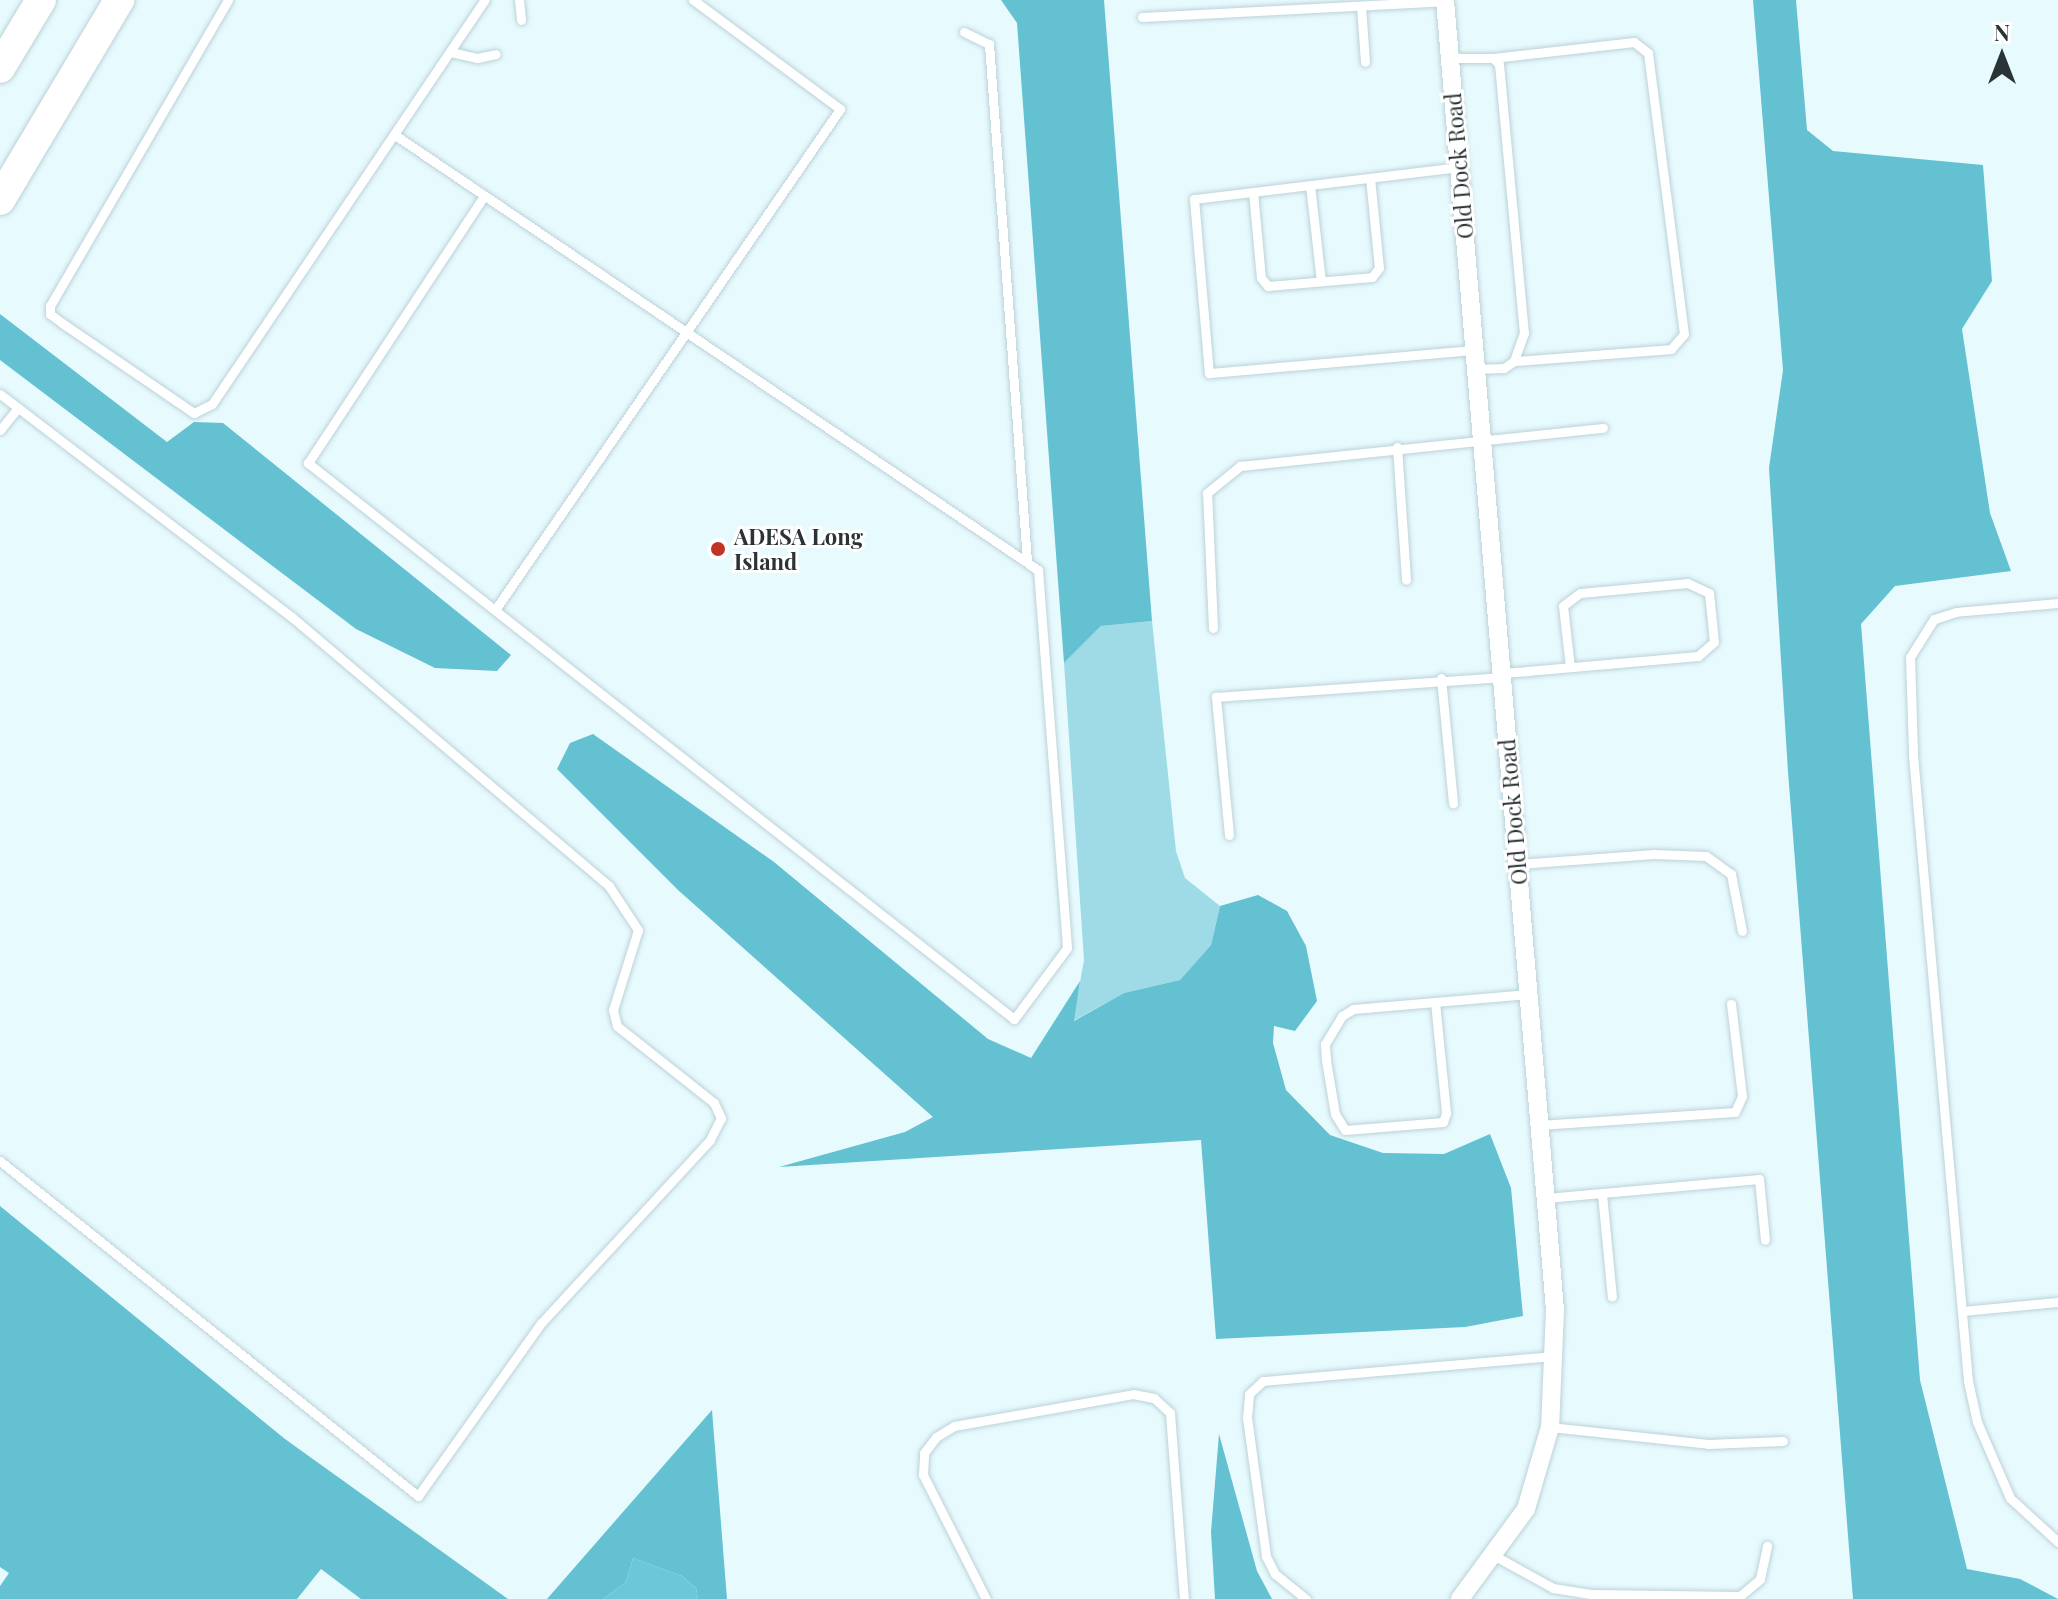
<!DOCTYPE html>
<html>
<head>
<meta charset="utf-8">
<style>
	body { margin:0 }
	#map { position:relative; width:2058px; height:1599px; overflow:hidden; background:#e7fafe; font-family:"Playfair Display",serif }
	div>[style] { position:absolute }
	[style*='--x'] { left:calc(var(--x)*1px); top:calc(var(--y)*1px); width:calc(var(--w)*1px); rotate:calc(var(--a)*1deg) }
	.green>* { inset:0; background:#9edbe6 }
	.forest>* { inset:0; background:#63c1d1 }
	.water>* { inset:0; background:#6bc8d8 }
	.roads { filter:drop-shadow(0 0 2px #bbd2d7) drop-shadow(0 0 2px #bbd2d7) }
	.service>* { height:9px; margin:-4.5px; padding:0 4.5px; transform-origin:4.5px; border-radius:4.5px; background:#fff }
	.minor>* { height:18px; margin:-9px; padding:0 9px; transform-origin:9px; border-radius:9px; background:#fff }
	.primary>* { height:30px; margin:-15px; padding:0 15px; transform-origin:15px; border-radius:15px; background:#fff }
	.dots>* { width:22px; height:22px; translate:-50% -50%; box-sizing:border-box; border:4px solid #fff; border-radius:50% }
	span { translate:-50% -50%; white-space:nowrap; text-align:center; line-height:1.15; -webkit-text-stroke:6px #fff; paint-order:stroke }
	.street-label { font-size:22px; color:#2a3335 }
	.poi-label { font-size:22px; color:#2a3335; font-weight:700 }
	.left { translate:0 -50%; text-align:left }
	.north { position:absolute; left:1962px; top:16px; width:80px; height:80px; -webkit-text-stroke:6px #fff; paint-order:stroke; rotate:0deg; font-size:22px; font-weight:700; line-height:32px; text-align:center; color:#2a3335 }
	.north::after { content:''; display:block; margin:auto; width:28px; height:36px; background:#2a3335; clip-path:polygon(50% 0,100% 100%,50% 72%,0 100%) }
</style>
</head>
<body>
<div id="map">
	<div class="green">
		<i style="clip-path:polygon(1152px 621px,1176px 851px,1185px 878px,1220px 906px,1211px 945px,1180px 980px,1124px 993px,1073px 1021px,1084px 960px,1064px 663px,1101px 626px)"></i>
	</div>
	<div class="forest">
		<i style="clip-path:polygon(1001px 0,1104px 0,1152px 621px,1101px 626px,1064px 663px,1017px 23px)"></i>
		<i style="clip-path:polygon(1753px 0,1796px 0,1807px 130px,1833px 151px,1983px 165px,1992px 281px,1962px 329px,1990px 513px,2011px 571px,1895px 586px,1861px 624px,1920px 1380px,1967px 1569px,2020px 1579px,2058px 1599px,1853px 1599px,1788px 772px,1769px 468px,1783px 370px)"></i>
		<i style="clip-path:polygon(0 314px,167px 442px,194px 422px,223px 423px,511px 655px,497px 671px,435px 668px,356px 629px,0 360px)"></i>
		<i style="clip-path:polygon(593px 734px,774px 862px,988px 1039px,1031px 1058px,1080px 981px,1074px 1021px,1124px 993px,1180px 980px,1211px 945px,1220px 906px,1258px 895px,1287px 911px,1306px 946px,1317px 1001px,1295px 1031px,1274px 1026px,1273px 1043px,1286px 1090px,1330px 1135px,1383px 1153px,1444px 1154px,1490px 1134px,1511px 1188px,1523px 1316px,1465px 1327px,1216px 1339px,1201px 1140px,779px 1167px,905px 1132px,933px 1117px,678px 890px,557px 769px,570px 743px)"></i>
		<i style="clip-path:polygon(0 1206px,285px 1439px,508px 1599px,361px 1599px,321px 1569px,297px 1599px,0 1599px,0 1586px,9px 1573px,0 1567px)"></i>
		<i style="clip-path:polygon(712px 1410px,727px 1599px,698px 1599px,696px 1588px,682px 1576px,633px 1558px,626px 1582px,603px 1599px,547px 1599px)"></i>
		<i style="clip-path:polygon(1219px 1434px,1257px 1571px,1272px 1599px,1215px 1599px,1211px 1532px)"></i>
	</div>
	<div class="water">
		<i style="clip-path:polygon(633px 1558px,682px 1576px,696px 1588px,698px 1599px,603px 1599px,626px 1582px)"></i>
	</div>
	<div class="roads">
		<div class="service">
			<i style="--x:228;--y:0;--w:354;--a:120.2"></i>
			<i style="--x:50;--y:306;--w:8;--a:90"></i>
			<i style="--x:50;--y:314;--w:15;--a:37"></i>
			<i style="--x:62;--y:323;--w:160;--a:34.3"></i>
			<i style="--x:194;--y:413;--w:20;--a:-27"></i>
			<i style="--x:212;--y:404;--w:488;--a:-56"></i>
			<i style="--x:519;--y:0;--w:20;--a:84"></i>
			<i style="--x:1361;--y:6;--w:56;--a:85.9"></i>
			<i style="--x:1142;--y:17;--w:303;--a:-3"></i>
			<i style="--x:964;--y:32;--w:28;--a:26"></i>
			<i style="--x:989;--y:44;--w:519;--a:85.8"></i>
			<i style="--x:451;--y:52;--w:27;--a:13"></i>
			<i style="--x:477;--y:58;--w:19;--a:-12"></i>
			<i style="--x:1450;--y:58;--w:43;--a:0"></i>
			<i style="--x:1493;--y:58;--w:8;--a:45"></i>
			<i style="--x:1499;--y:64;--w:270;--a:84.7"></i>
			<i style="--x:1524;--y:333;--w:30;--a:110"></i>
			<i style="--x:1514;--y:361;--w:12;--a:145"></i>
			<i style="--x:1504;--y:368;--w:28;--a:178"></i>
			<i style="--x:1493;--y:58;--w:142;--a:-6.5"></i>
			<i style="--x:1634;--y:42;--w:18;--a:38"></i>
			<i style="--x:1648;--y:53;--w:283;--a:82.7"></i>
			<i style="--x:1684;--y:334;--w:20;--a:131"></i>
			<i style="--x:1671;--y:349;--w:157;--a:175.6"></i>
			<i style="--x:395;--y:135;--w:776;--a:34.08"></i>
			<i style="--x:1038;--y:570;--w:379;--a:85.6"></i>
			<i style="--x:1067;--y:948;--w:89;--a:126.7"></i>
			<i style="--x:1014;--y:1019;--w:899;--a:-141.78"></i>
			<i style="--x:308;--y:463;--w:320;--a:-56.6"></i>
			<i style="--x:1459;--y:167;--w:267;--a:173.1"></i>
			<i style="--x:1194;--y:199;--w:175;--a:85.1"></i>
			<i style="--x:1209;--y:373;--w:266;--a:-5"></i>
			<i style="--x:1310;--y:185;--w:97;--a:83.5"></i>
			<i style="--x:1253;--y:192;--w:86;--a:84.7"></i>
			<i style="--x:1261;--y:278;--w:11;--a:49"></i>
			<i style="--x:1268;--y:286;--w:104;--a:-4.9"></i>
			<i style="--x:1372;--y:277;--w:11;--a:-52"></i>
			<i style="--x:1379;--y:268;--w:90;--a:-95.7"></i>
			<i style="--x:0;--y:394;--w:369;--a:37.4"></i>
			<i style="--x:293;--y:618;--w:414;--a:40.3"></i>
			<i style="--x:609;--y:886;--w:53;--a:56.6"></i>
			<i style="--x:638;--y:930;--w:84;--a:107.4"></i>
			<i style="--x:613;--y:1010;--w:16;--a:76"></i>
			<i style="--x:617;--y:1026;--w:124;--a:38.4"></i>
			<i style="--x:714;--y:1103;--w:17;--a:65"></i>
			<i style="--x:721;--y:1118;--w:25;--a:117"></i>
			<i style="--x:710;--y:1140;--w:249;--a:132.7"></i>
			<i style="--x:541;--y:1323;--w:212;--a:125.4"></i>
			<i style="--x:418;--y:1496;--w:536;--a:-141.29"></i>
			<i style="--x:0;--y:430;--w:27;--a:-51"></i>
			<i style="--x:1397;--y:447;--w:133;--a:86.1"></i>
			<i style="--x:2058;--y:603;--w:102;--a:175"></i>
			<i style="--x:1956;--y:612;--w:23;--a:162"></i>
			<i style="--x:1934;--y:619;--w:45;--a:122.3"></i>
			<i style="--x:1910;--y:657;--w:98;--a:88.2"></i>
			<i style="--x:1913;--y:755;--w:628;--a:84.98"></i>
			<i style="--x:1968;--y:1381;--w:42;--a:77.6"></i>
			<i style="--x:1977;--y:1422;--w:83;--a:66.5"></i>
			<i style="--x:2010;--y:1498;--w:65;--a:42.5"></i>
			<i style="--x:497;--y:607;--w:605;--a:-55.44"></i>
			<i style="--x:840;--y:109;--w:183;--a:-143.4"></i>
			<i style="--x:1213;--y:628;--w:135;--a:-92.5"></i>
			<i style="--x:1207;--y:493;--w:43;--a:-39.3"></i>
			<i style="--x:1240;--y:466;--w:365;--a:-6"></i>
			<i style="--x:1501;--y:673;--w:26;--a:-4"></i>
			<i style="--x:1527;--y:671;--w:172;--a:-5"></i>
			<i style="--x:1698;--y:656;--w:21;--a:-41"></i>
			<i style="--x:1714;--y:642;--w:49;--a:-95.8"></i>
			<i style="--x:1709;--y:593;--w:23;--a:-155"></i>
			<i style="--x:1688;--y:583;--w:108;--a:174.7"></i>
			<i style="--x:1580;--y:593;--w:21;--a:143"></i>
			<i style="--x:1563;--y:606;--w:61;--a:83.5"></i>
			<i style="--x:1441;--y:678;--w:126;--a:84.5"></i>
			<i style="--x:1229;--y:835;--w:139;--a:-95.4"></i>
			<i style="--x:1216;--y:697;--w:287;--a:-4"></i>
			<i style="--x:1518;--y:864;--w:136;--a:-4.2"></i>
			<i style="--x:1654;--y:854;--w:52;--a:2.2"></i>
			<i style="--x:1706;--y:856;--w:31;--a:36"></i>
			<i style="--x:1731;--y:874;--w:58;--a:79.1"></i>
			<i style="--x:1435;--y:1002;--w:112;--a:84.3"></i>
			<i style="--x:1446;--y:1113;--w:9;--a:108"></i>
			<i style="--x:1443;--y:1122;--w:98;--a:175.3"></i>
			<i style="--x:1345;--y:1130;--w:19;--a:-122"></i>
			<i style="--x:1335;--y:1114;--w:55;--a:-99.5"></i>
			<i style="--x:1326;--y:1060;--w:16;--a:-94"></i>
			<i style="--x:1325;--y:1044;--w:33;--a:-59"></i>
			<i style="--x:1342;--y:1016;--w:13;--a:-32"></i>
			<i style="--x:1353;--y:1009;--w:176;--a:-4.9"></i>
			<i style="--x:1539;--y:1125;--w:196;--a:-3.8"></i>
			<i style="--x:1735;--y:1112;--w:17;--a:-66"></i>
			<i style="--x:1742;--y:1096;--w:93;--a:-96.8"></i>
			<i style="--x:1602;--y:1194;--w:103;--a:84.5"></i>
			<i style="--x:1546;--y:1198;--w:214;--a:-5.1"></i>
			<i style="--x:1759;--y:1179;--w:61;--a:84.4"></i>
			<i style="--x:1962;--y:1311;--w:96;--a:-5.4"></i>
			<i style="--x:1550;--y:1427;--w:159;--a:6.1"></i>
			<i style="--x:1708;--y:1444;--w:75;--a:-2.3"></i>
			<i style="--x:1495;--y:1556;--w:66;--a:28.9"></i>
			<i style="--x:1553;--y:1588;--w:38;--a:9"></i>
			<i style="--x:1591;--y:1594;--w:149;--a:0.8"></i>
			<i style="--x:1740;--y:1596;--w:26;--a:-40"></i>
			<i style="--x:1760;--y:1579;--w:34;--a:-78"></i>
			<i style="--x:986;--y:1599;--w:139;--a:-116.9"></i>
			<i style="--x:923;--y:1475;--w:22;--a:-87"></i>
			<i style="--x:924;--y:1453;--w:20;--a:-53"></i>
			<i style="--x:936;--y:1437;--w:21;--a:-31"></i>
			<i style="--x:954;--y:1426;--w:182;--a:-10.1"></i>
			<i style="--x:1133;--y:1394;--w:21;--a:11"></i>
			<i style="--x:1154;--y:1398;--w:22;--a:43"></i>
			<i style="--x:1170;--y:1413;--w:187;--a:85.7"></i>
			<i style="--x:1306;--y:1599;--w:40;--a:-141"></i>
			<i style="--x:1275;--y:1574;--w:20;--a:-117"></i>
			<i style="--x:1266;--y:1556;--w:139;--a:-97.8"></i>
			<i style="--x:1247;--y:1418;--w:24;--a:-85"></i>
			<i style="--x:1249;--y:1394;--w:19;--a:-43"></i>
			<i style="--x:1263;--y:1381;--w:293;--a:-4.9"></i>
		</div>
		<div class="minor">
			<i style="--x:1445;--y:0;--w:1315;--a:85.2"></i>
			<i style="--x:1555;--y:1310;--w:117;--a:92.4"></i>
			<i style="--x:1550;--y:1427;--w:85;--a:106.3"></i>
			<i style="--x:1526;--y:1509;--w:112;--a:126.3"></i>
		</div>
		<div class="primary">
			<i style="--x:0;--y:68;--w:79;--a:-58.9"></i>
			<i style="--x:0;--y:200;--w:233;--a:-59.2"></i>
		</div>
	</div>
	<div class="dots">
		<i style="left:718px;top:549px;background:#c13425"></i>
	</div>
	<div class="street-label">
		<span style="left:1459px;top:166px;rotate:-95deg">Old Dock Road</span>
		<span style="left:1513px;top:812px;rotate:-95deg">Old Dock Road</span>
	</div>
	<div class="poi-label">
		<span class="left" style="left:734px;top:549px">ADESA Long<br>Island</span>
	</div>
	<div class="north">N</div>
</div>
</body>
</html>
